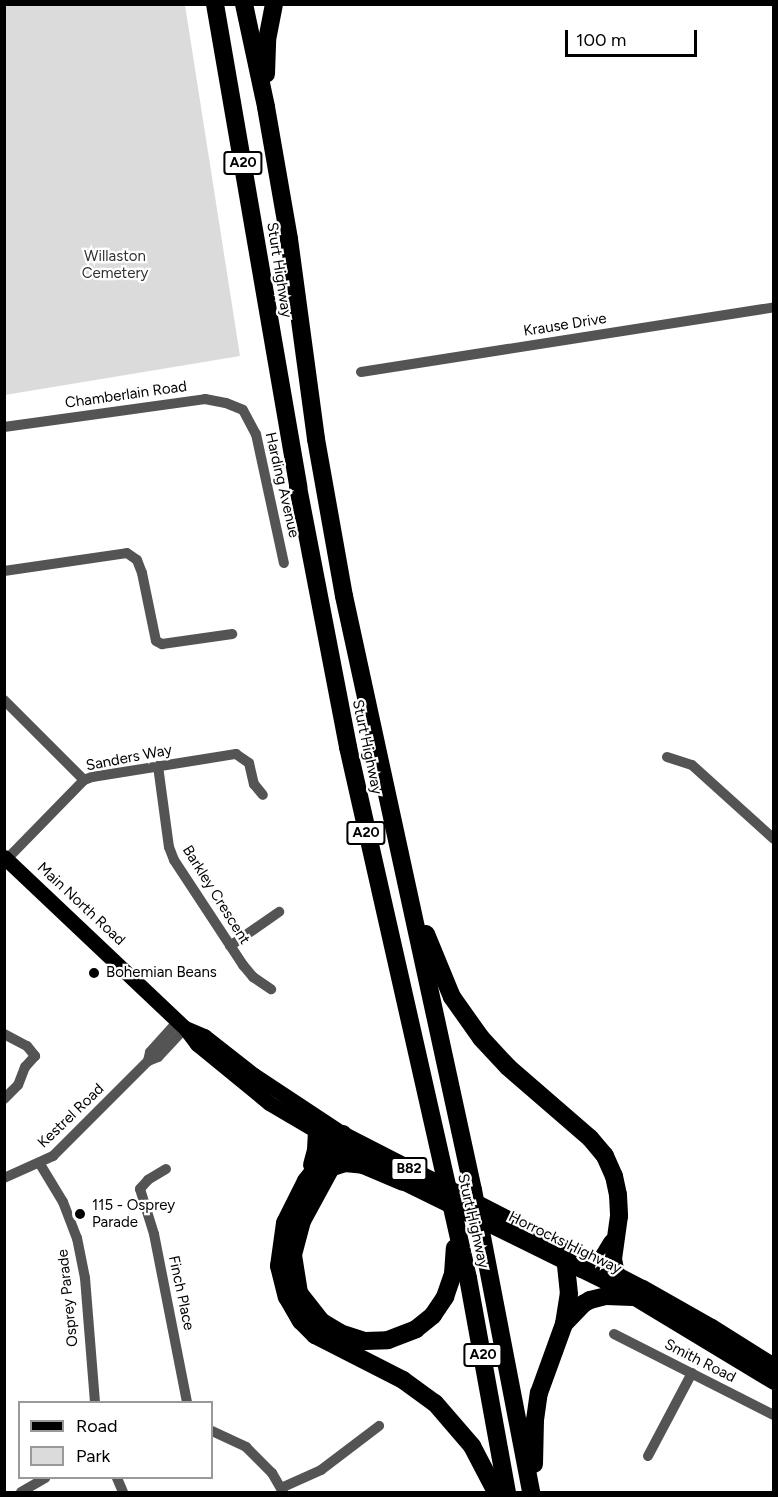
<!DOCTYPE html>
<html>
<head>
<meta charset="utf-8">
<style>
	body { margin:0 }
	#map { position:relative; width:778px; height:1497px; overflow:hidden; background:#fff; font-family:Figtree,sans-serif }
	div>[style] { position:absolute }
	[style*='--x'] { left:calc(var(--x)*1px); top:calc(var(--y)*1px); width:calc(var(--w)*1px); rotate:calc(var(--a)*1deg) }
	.green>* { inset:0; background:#dbdbdb }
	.minor>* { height:10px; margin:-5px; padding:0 5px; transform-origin:5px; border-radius:5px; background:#545454 }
	.primary>* { height:15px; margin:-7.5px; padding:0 7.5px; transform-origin:7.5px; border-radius:7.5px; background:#000 }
	.trunk>* { height:16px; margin:-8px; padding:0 8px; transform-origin:8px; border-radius:8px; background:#000 }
	.motorway>* { height:18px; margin:-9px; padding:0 9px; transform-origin:9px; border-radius:9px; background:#000 }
	.dots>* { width:16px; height:16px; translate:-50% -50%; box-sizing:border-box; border:3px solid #fff; border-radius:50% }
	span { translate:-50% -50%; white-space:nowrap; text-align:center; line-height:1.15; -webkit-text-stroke:4.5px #fff; paint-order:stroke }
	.shield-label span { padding:2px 4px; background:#fff; border:2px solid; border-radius:4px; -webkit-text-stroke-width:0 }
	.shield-label { font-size:14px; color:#000; font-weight:700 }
	.park-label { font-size:15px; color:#323232 }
	.street-label { font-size:15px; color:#000 }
	.poi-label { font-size:15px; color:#000 }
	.left { translate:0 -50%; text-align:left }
	.frame { position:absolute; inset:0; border:6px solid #000; pointer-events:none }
	.legend { position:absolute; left:18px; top:1401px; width:195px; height:78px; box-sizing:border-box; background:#fff; border:2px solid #999; margin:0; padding:8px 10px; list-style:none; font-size:18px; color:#000 }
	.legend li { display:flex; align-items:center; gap:12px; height:30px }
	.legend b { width:30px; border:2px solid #999 }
	.scale { position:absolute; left:565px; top:30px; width:132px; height:27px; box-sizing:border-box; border:3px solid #000; border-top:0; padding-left:8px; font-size:18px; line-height:21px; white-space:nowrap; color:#000; -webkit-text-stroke:4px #fff; paint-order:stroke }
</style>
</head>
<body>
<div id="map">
	<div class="green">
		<i style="clip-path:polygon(5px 4px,185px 5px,240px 356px,5px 395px)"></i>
	</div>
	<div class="minor">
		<i style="--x:361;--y:372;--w:418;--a:-8.9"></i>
		<i style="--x:4;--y:427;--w:203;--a:-7.9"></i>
		<i style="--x:205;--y:399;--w:21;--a:11"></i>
		<i style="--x:226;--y:403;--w:18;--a:22"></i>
		<i style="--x:243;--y:410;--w:27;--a:62"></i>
		<i style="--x:256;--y:434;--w:132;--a:77.8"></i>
		<i style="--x:4;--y:571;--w:124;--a:-8.3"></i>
		<i style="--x:127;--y:553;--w:12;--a:35"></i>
		<i style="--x:137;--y:560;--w:14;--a:69"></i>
		<i style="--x:142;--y:573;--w:69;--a:78.4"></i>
		<i style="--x:156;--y:641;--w:7;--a:27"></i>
		<i style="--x:162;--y:644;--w:71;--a:-8.1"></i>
		<i style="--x:4;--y:700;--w:113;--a:45"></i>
		<i style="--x:667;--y:757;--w:26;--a:18"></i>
		<i style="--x:692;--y:765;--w:110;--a:42.1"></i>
		<i style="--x:158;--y:766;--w:82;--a:82.3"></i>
		<i style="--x:169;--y:847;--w:14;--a:69"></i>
		<i style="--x:174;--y:860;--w:126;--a:56.7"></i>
		<i style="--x:243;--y:965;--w:16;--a:50"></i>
		<i style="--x:253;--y:977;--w:22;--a:34"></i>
		<i style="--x:7;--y:859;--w:110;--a:-45.7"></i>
		<i style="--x:84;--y:780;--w:9;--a:-21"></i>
		<i style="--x:92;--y:777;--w:146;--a:-9.1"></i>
		<i style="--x:236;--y:754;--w:16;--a:35"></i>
		<i style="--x:249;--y:763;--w:22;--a:77"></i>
		<i style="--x:254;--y:784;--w:14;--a:51"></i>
		<i style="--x:230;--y:946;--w:60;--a:-34.8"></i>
		<i style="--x:4;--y:1034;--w:26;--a:28"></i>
		<i style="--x:27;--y:1046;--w:13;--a:51"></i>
		<i style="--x:35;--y:1056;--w:15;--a:132"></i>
		<i style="--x:25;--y:1067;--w:19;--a:111"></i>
		<i style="--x:18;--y:1085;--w:20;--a:135"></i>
		<i style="--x:148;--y:1061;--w:9;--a:-77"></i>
		<i style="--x:150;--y:1052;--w:42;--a:-47.9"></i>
		<i style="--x:40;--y:1164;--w:44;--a:58.8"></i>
		<i style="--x:63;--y:1202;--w:39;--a:69"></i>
		<i style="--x:77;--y:1238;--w:41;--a:78.7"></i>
		<i style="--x:85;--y:1278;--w:124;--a:85.4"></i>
		<i style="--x:166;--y:1169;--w:21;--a:149"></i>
		<i style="--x:148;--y:1180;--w:12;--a:132"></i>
		<i style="--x:140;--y:1189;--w:47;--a:72.7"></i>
		<i style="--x:154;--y:1234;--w:171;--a:78.9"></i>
		<i style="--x:4;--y:1178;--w:54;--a:-24.2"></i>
		<i style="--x:53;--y:1156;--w:134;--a:-45"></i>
		<i style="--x:148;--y:1061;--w:11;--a:-22"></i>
		<i style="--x:158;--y:1057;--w:40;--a:-47"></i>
		<i style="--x:614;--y:1334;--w:179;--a:26.9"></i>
		<i style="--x:212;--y:1431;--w:38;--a:25"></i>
		<i style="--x:246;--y:1447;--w:37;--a:45"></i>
		<i style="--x:272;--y:1473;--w:22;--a:60"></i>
		<i style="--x:648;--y:1456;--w:94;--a:-62.1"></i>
		<i style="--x:117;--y:1478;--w:15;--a:67"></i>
		<i style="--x:281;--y:1488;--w:44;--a:-24.2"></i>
		<i style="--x:321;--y:1470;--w:73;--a:-37.2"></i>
		<i style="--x:21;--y:1492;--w:28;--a:-30"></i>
	</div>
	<div class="primary">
		<i style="--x:4;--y:857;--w:249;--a:43.4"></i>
		<i style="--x:185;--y:1028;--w:20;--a:53"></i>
		<i style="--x:197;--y:1044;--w:93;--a:39.3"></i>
		<i style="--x:269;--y:1103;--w:79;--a:30.5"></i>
		<i style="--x:185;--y:1028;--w:21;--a:23"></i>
		<i style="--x:204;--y:1036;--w:63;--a:38"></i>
		<i style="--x:254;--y:1075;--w:107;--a:33.5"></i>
	</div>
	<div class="trunk">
		<i style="--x:343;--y:1134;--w:337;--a:27.2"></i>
		<i style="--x:643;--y:1288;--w:79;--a:29.5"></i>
		<i style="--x:712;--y:1327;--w:73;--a:32.2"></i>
		<i style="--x:337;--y:1143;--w:77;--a:30.6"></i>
		<i style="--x:403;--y:1182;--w:242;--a:26.2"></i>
		<i style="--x:620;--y:1289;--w:180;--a:31.1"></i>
	</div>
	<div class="motorway">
		<i style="--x:215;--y:4;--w:490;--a:80.2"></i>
		<i style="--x:298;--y:487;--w:265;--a:79.1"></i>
		<i style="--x:348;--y:747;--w:544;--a:77.27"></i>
		<i style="--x:468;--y:1278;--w:218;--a:79.7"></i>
		<i style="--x:244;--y:4;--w:105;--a:77.9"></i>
		<i style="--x:266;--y:107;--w:134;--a:80.1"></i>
		<i style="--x:289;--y:239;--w:202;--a:82.3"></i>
		<i style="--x:316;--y:439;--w:159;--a:79.9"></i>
		<i style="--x:344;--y:596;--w:608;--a:77.75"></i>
		<i style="--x:473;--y:1190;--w:308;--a:79.1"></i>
		<i style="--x:266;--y:74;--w:34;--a:-88"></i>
		<i style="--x:267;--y:40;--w:37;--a:-79"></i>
		<i style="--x:426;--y:934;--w:68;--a:67.6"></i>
		<i style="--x:452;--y:997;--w:50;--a:54.7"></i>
		<i style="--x:481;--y:1038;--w:40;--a:47"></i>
		<i style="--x:508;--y:1067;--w:108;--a:40.9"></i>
		<i style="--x:590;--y:1138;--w:23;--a:50"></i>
		<i style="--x:605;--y:1156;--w:22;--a:66"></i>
		<i style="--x:614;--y:1176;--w:19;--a:78"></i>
		<i style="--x:618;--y:1195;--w:21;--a:87"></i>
		<i style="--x:619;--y:1216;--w:43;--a:97.9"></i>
		<i style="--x:613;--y:1259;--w:16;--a:79"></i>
		<i style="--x:343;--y:1134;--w:60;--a:128.2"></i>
		<i style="--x:306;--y:1181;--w:47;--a:116.6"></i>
		<i style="--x:285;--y:1223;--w:43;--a:97.9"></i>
		<i style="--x:279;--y:1266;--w:32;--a:76"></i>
		<i style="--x:287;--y:1297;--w:28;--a:60"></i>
		<i style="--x:301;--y:1321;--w:20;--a:45"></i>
		<i style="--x:315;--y:1335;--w:99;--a:27.1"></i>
		<i style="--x:403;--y:1380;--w:39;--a:36"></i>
		<i style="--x:435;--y:1403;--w:57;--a:49.3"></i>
		<i style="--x:472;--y:1446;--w:52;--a:62.4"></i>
		<i style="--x:337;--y:1143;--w:10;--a:79"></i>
		<i style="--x:339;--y:1153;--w:77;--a:118.6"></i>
		<i style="--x:302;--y:1221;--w:35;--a:105"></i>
		<i style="--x:293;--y:1255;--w:38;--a:81"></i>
		<i style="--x:299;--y:1293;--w:37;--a:52"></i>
		<i style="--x:322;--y:1322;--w:21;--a:31"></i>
		<i style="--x:340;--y:1333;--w:26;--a:18"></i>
		<i style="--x:365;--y:1341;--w:23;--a:-2"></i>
		<i style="--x:388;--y:1340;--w:30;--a:-21"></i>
		<i style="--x:416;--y:1329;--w:22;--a:-39"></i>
		<i style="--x:433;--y:1315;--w:22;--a:-56"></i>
		<i style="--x:445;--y:1297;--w:24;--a:-71"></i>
		<i style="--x:453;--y:1274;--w:26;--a:-86"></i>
		<i style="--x:312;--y:1165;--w:16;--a:-75"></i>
		<i style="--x:316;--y:1150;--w:19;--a:-87"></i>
		<i style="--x:333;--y:1167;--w:13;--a:-18"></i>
		<i style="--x:345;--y:1163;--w:18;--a:6"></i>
		<i style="--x:363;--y:1165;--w:43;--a:23"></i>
		<i style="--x:582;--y:1269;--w:16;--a:-11"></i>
		<i style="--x:598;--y:1266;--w:27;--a:-59"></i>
		<i style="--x:564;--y:1324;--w:28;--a:-46"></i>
		<i style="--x:583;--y:1304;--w:8;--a:-30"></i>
		<i style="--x:590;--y:1300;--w:16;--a:-14"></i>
		<i style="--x:606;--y:1296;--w:27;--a:2"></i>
		<i style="--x:534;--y:1464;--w:44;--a:-88.7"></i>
		<i style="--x:535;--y:1420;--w:27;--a:-82"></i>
		<i style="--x:539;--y:1393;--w:73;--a:-70.1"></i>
		<i style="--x:564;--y:1324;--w:30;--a:-81"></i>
		<i style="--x:569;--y:1294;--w:31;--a:-96"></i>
		<i style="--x:566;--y:1263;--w:24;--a:-123"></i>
	</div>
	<div class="dots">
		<i style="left:94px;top:973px;background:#000"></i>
		<i style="left:80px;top:1214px;background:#000"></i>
	</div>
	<div class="shield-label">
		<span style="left:243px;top:163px">A20</span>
		<span style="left:366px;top:833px">A20</span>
		<span style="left:409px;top:1169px">B82</span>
		<span style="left:483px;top:1355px">A20</span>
	</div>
	<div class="park-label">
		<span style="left:115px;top:265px">Willaston<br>Cemetery</span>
	</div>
	<div class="street-label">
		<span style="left:279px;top:270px;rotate:81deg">Sturt Highway</span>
		<span style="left:565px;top:325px;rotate:-9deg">Krause Drive</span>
		<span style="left:126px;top:395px;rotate:-8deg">Chamberlain Road</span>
		<span style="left:282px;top:485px;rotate:77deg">Harding Avenue</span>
		<span style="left:367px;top:747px;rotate:78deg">Sturt Highway</span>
		<span style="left:129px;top:758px;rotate:-11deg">Sanders Way</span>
		<span style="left:216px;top:895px;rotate:58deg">Barkley Crescent</span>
		<span style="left:81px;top:904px;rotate:43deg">Main North Road</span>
		<span style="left:71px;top:1116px;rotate:-44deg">Kestrel Road</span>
		<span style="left:473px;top:1221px;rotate:77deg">Sturt Highway</span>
		<span style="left:565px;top:1243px;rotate:26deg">Horrocks Highway</span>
		<span style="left:181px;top:1293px;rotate:78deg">Finch Place</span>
		<span style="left:68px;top:1298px;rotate:-96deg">Osprey Parade</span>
		<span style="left:700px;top:1361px;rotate:27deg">Smith Road</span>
	</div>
	<div class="poi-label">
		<span class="left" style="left:106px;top:973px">Bohemian Beans</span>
		<span class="left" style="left:92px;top:1214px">115 - Osprey<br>Parade</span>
	</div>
	<div class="frame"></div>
	<ul class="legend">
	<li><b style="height:8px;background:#000"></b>Road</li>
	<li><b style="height:16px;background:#dbdbdb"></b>Park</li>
	</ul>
	<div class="scale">100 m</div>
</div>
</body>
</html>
